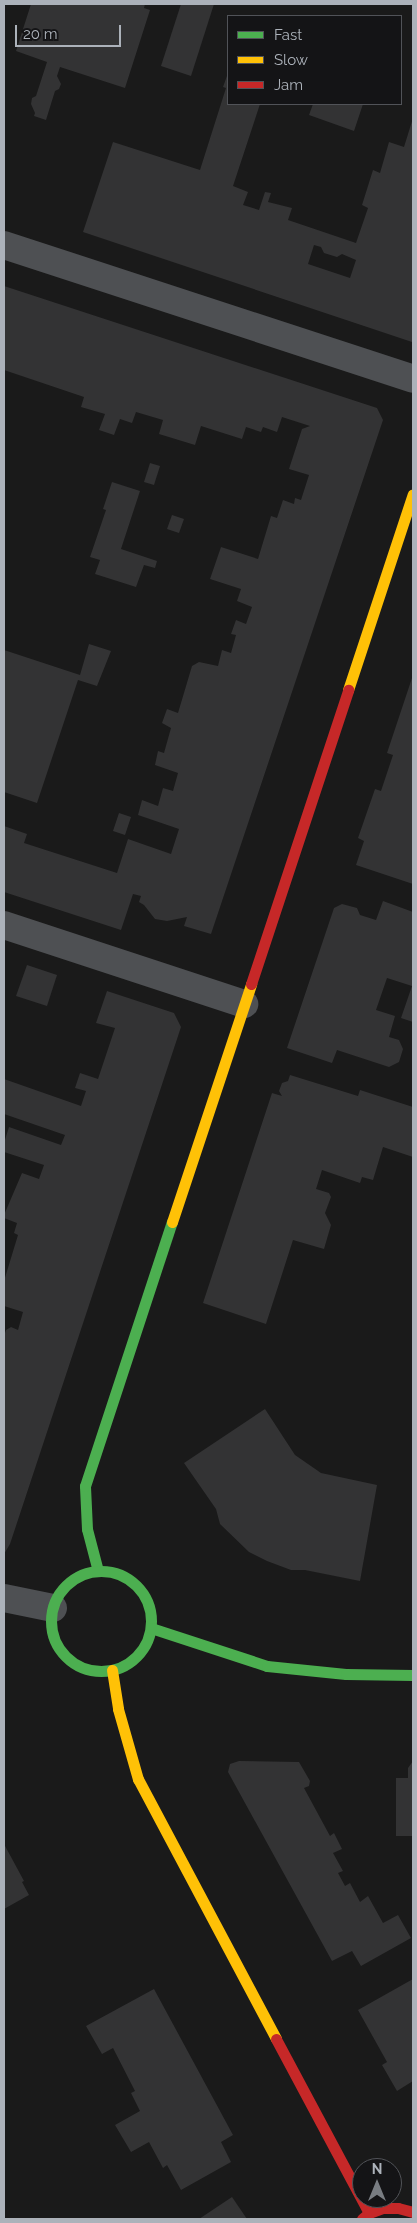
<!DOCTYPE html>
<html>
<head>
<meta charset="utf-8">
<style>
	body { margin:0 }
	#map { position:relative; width:417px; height:2223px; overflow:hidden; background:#1a1a1a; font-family:Raleway,sans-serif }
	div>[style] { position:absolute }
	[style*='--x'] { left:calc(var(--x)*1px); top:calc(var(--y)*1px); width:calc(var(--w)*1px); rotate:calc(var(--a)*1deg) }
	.building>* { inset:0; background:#333334 }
	.street>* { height:28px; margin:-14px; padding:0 14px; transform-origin:14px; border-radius:14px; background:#4e5053 }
	.fast>* { height:11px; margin:-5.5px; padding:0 5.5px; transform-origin:5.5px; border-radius:5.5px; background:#4caf50 }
	.fast>.ring { margin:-5.5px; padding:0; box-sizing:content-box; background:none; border:11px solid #4caf50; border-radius:50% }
	.slow>* { height:11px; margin:-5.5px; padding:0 5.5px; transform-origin:5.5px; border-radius:5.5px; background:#ffc107 }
	.jam>* { height:11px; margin:-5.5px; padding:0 5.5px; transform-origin:5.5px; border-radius:5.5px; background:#c62828 }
	span { translate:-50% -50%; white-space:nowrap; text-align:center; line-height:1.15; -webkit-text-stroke:5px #141416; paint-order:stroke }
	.frame { position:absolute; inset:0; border:5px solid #acb2ba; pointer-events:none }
	.legend { position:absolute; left:227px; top:15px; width:175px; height:90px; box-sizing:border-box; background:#141416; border:1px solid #515358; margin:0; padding:6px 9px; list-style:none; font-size:15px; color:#acb2ba }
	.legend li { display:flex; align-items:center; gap:10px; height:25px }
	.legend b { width:25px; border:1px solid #515358 }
	.north { position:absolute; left:352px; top:2158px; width:50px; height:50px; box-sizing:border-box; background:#141416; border:1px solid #515358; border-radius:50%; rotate:0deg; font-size:14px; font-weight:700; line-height:20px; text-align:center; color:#acb2ba }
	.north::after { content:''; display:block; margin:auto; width:18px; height:22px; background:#797d82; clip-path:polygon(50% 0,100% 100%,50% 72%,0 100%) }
	.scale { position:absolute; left:15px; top:25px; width:106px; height:22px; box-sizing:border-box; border:2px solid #acb2ba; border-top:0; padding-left:6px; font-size:15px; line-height:18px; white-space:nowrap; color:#acb2ba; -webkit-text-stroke:4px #141416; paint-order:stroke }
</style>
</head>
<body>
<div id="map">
	<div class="building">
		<i style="clip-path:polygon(31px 4px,145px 4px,144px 8px,150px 10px,125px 88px,60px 67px,57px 76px,61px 84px,59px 89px,55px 91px,46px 120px,34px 116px,35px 113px,31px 104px,32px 98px,36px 96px,47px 62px,16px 51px)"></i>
		<i style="clip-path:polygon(181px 4px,214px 4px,191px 76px,161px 66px)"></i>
		<i style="clip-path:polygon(evenodd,228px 73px,228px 104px,260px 104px,233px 186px,248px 192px,243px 205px,259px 210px,265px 192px,271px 193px,268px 202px,292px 208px,288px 220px,356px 243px,368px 208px,362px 205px,373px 170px,380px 173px,389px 142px,404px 147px,413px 118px,412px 342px,83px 232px,113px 142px,200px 170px,226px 88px,223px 87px,228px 73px,314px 245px,321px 247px,324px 253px,337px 257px,342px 254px,356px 260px,350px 278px,308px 264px,314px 245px)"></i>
		<i style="clip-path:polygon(313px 104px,363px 104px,354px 131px,309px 115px)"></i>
		<i style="clip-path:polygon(4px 286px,377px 408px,383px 420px,211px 934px,184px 926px,187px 917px,167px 921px,155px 919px,144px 905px,139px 902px,141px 896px,133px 894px,121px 930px,4px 892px,4px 826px,27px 834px,24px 843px,117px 873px,128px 839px,171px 854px,179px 829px,138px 815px,142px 800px,158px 806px,163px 788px,173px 791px,178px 773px,155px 765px,158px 751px,164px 753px,171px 728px,162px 723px,167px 709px,178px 713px,192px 666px,199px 662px,218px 666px,222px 650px,231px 653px,236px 635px,231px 634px,236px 620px,246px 624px,252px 607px,237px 601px,241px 589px,210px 579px,221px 547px,258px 559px,271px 516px,277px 518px,283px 500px,294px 504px,295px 498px,301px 500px,309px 475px,289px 469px,302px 429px,310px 426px,282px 417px,277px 432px,263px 427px,261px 432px,246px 427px,242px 439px,201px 426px,195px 445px,159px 434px,163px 420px,136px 412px,132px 423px,120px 419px,114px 435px,99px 430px,105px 414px,81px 407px,84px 397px,4px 370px)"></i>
		<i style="clip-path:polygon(150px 463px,160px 466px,154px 485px,144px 482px)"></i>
		<i style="clip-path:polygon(112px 482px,140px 491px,121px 549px,157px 561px,155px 568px,144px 565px,136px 587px,95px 574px,100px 560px,90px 557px,106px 510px,103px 509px)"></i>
		<i style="clip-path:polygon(172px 515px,184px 519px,179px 533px,167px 529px)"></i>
		<i style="clip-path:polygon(89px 644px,111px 651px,97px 686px,78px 680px,37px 803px,4px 792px,4px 650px,80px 675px)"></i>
		<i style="clip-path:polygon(413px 675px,413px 884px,356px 865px,364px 841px,358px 838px,375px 789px,381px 791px,393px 755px,387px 753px)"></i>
		<i style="clip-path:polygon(119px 813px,131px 817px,125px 835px,113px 831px)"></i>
		<i style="clip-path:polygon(383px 901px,413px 912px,413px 1022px,401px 1018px,412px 986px,387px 978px,376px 1010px,395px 1016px,389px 1037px,399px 1040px,403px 1049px,399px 1062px,389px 1067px,337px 1050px,332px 1063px,287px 1048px,334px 908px,342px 904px,357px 908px,360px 915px,376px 920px)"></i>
		<i style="clip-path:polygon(27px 965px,57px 975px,47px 1006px,16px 996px)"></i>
		<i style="clip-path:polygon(107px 991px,174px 1013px,181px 1027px,10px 1544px,4px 1554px,4px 1336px,6px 1330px,11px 1327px,18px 1330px,23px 1312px,4px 1306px,4px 1281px,18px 1235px,14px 1233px,17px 1223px,4px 1218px,4px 1215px,22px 1173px,39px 1179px,44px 1165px,4px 1152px,4px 1143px,9px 1127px,61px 1145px,65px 1135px,4px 1114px,4px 1079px,81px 1106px,86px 1091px,75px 1088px,80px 1073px,98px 1079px,115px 1028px,96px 1023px)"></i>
		<i style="clip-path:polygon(290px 1075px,358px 1096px,360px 1090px,413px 1107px,413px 1157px,383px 1147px,373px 1180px,362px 1177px,360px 1183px,322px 1170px,316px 1189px,329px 1193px,331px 1197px,325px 1213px,331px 1225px,324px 1249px,293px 1240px,266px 1324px,203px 1303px,272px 1093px,282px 1096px,279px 1091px,282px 1083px,288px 1081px)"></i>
		<i style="clip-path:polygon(265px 1409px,295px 1455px,321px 1473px,377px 1485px,360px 1581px,305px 1570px,291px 1570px,267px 1561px,249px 1552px,220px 1524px,216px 1509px,184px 1463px)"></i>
		<i style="clip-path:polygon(239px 1761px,299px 1762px,310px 1781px,309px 1786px,304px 1788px,330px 1836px,334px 1833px,342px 1849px,333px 1853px,343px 1871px,338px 1873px,345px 1886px,350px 1883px,360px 1902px,368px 1896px,383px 1923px,398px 1915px,411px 1938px,361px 1966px,352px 1951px,332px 1961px,228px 1772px,230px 1764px)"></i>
		<i style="clip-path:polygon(413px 1761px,413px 1836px,396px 1836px,396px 1778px,408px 1778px,408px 1768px)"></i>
		<i style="clip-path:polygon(4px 1844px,24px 1881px,22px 1882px,29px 1895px,4px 1909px)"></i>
		<i style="clip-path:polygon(413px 1979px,413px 2081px,397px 2091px,382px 2065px,387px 2062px,358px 2010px)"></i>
		<i style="clip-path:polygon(154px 1989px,233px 2135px,221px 2142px,231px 2162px,181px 2190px,167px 2165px,163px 2168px,149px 2142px,131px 2152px,115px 2125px,140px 2111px,131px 2093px,135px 2091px,113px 2048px,102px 2054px,86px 2026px)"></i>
		<i style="clip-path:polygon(232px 2197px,247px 2219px,199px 2219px)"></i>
	</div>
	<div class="street">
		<i style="--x:4;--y:245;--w:430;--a:18.1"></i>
		<i style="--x:4;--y:925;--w:253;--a:18.2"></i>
		<i style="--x:4;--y:1598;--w:50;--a:11.5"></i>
	</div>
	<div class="fast">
		<i style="--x:98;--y:1571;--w:43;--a:-104.7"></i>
		<i style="--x:87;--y:1529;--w:43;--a:-92.7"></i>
		<i style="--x:85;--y:1486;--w:278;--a:-71.8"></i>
		<i class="ring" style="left:51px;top:1571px;width:89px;height:89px"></i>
		<i style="--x:151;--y:1628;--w:122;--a:18.1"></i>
		<i style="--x:267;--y:1666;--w:79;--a:5.8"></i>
		<i style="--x:346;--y:1674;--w:67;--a:0.9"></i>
	</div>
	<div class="slow">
		<i style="--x:348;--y:690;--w:206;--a:-71.7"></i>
		<i style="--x:172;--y:1222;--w:251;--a:-71.6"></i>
		<i style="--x:112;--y:1670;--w:39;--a:81"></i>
		<i style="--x:118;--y:1709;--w:73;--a:74.1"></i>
		<i style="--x:138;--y:1779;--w:294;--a:62"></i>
	</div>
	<div class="jam">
		<i style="--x:251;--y:984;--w:310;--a:-71.7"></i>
		<i style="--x:276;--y:2039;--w:197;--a:61.9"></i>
		<i style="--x:362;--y:2219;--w:9;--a:-41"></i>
		<i style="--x:369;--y:2213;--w:15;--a:-20"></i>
		<i style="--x:383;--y:2208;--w:15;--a:0"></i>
		<i style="--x:398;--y:2208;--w:16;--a:15"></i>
	</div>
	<div class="frame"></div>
	<ul class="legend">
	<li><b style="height:6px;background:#4caf50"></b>Fast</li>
	<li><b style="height:6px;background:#ffc107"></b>Slow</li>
	<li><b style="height:6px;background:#c62828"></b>Jam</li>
	</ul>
	<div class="north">N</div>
	<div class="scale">20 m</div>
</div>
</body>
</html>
